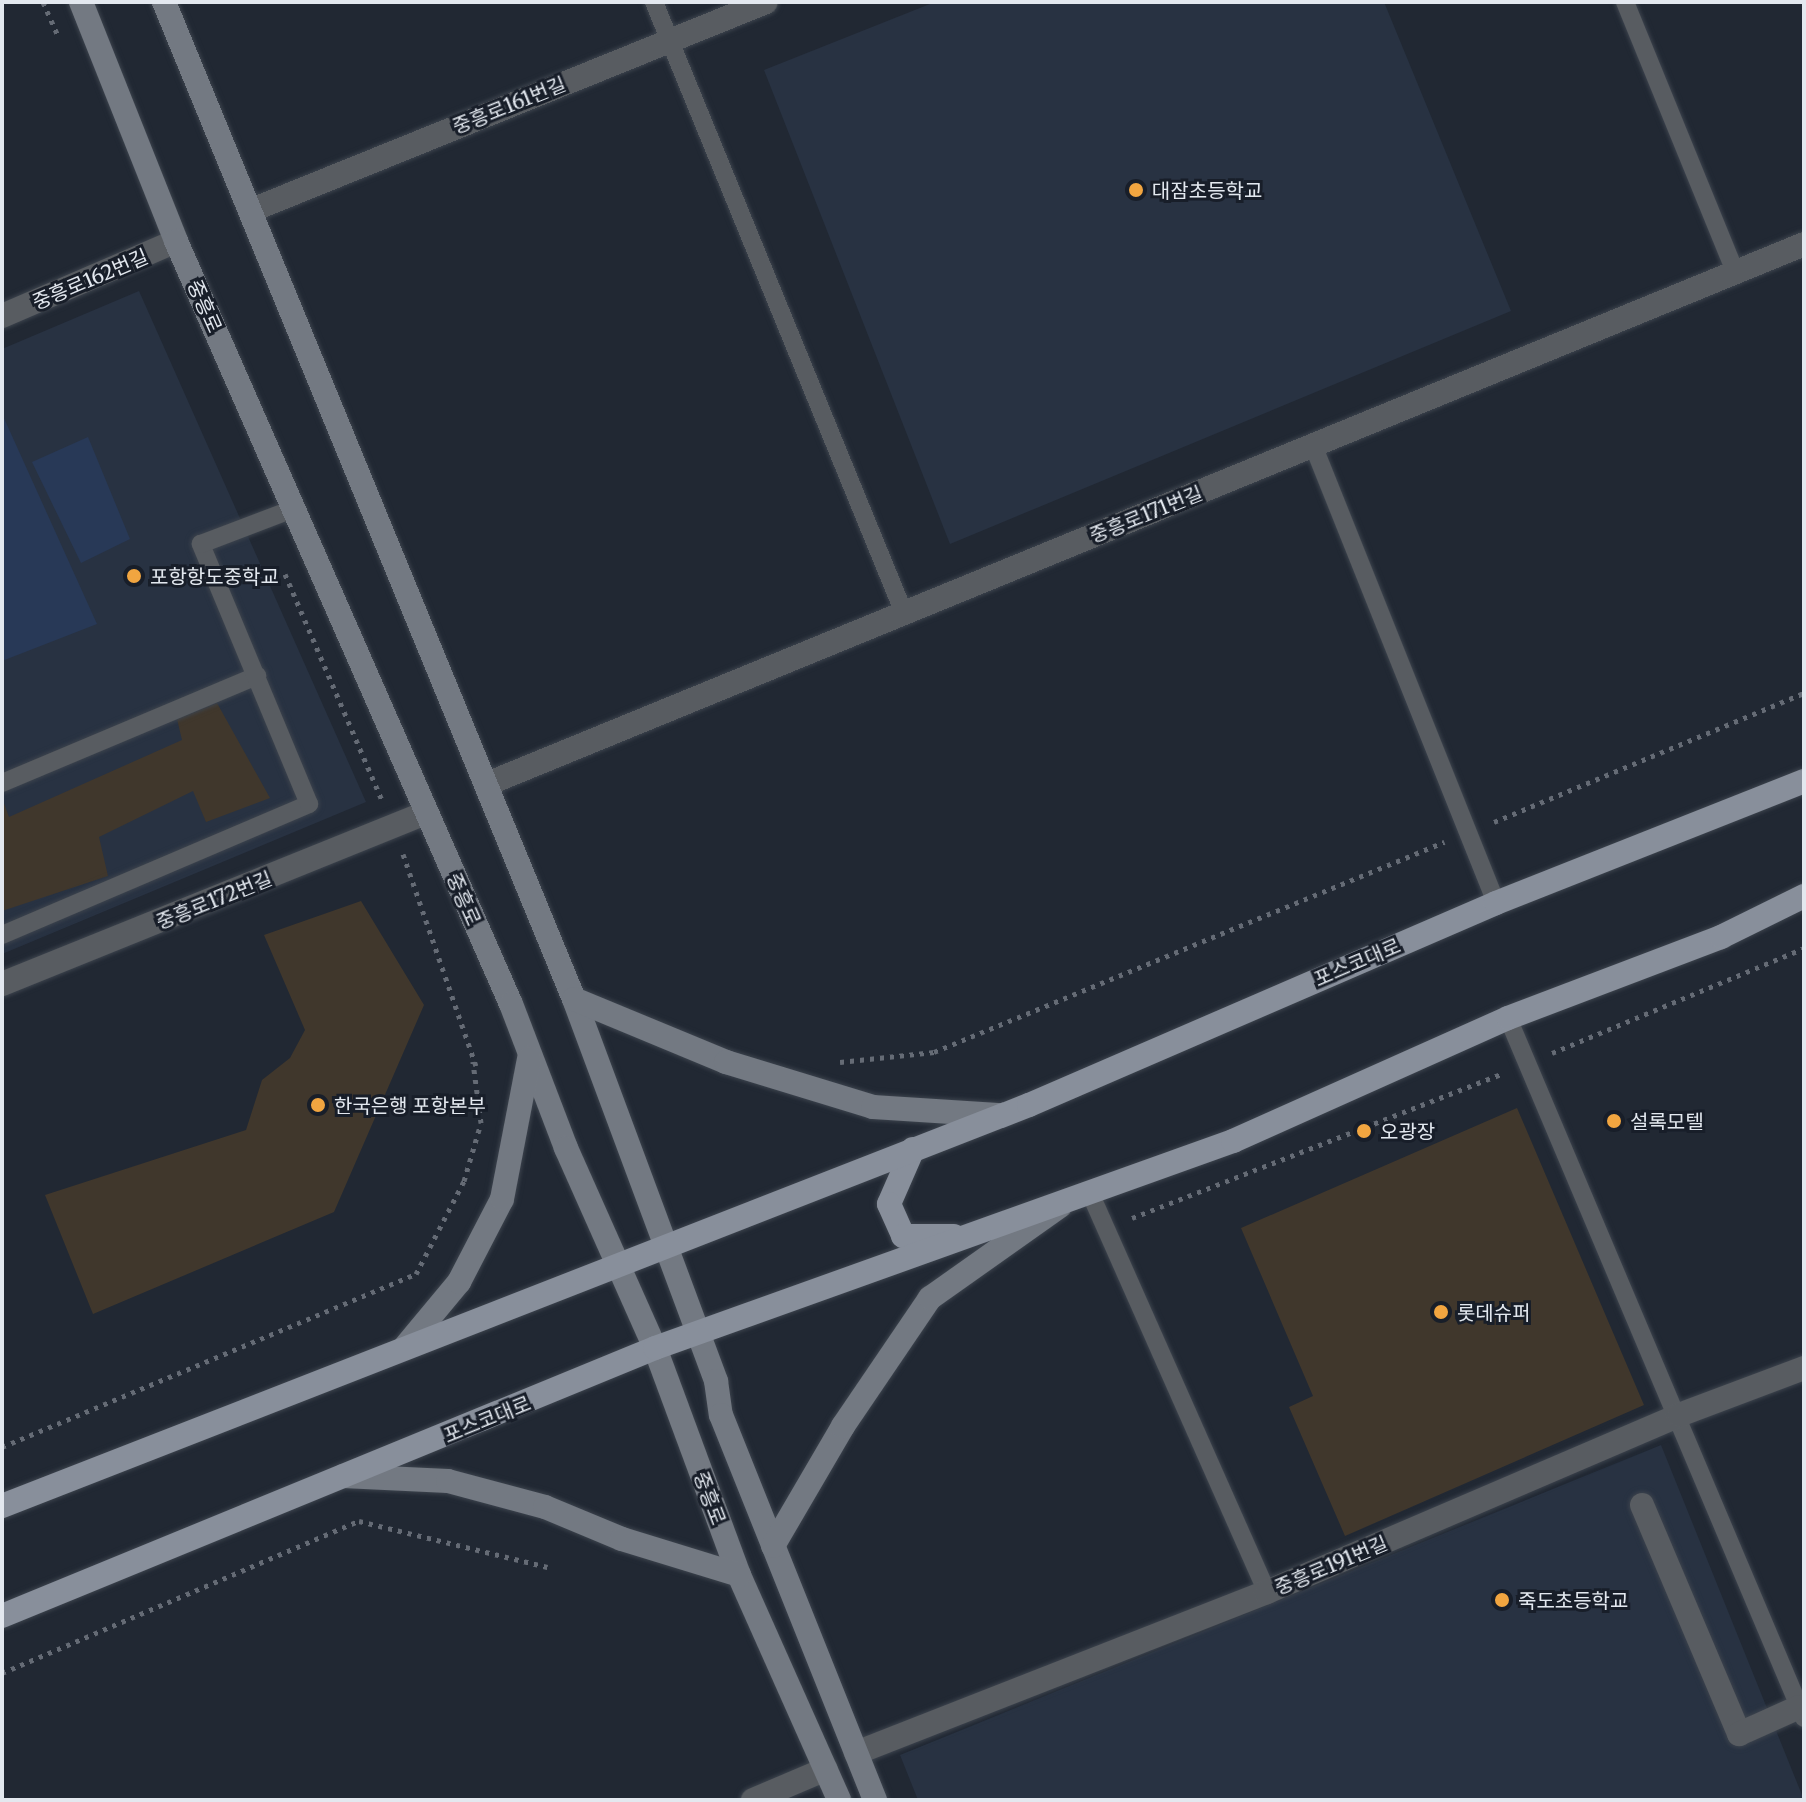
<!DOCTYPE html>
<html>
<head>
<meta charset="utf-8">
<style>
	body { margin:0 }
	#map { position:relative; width:1806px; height:1802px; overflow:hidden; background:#212833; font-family:Merriweather,"Noto Sans KR",serif }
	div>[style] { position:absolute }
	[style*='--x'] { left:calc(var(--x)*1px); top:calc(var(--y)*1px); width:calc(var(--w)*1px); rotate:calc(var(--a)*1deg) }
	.built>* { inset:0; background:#283242 }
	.green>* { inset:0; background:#283957 }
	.building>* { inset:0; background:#40372c }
	.path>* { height:5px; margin-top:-2.5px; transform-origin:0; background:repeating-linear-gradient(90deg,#656b75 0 4px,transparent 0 10px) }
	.roads { filter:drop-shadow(0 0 2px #3c434d) drop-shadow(0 0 2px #3c434d) }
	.lane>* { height:18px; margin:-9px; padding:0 9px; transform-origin:9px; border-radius:9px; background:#585c61 }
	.street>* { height:24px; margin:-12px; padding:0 12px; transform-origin:12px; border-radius:12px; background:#585c61 }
	.secondary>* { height:24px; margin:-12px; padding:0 12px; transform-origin:12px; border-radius:12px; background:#737982 }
	.primary>* { height:24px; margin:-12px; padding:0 12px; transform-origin:12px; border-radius:12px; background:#888f9b }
	.dots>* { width:22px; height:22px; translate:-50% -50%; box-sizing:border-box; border:4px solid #181e29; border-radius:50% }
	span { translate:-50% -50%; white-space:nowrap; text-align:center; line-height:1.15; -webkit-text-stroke:6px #181e29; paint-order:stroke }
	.street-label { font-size:20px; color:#e3e8ef }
	.poi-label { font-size:20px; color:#e3e8ef }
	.left { translate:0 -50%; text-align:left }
	.frame { position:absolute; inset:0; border:4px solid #e3e8ef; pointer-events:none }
</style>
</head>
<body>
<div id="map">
	<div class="built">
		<i style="clip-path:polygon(935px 2px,1384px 2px,1511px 311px,950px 544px,764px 70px)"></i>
		<i style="clip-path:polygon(139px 291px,366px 802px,2px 954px,2px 349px)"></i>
		<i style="clip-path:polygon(1661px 1445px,1804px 1800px,918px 1800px,900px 1755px)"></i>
	</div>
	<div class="green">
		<i style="clip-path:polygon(3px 416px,97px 624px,2px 661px,2px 417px)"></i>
		<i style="clip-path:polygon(88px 437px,130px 539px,81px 563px,32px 462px)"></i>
	</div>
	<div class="building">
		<i style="clip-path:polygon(217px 703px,270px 798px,206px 822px,193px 791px,99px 837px,108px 876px,2px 911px,2px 798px,9px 817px,182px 740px,177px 719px)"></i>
		<i style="clip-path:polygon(361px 901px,424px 1005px,334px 1212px,93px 1314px,45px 1195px,246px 1130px,262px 1080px,290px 1058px,305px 1030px,264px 935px)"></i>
		<i style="clip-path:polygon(1517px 1108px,1644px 1405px,1345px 1536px,1289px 1407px,1313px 1396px,1241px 1228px)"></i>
	</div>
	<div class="path">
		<i style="--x:43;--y:2;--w:35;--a:66"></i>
		<i style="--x:285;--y:574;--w:246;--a:66.8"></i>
		<i style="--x:1494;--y:822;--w:336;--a:-22.6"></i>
		<i style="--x:403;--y:854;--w:224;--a:71"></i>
		<i style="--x:1552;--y:1053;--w:273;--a:-22.6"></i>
		<i style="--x:840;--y:1062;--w:95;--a:-6.1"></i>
		<i style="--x:934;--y:1052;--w:552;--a:-22.38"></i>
		<i style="--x:1132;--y:1218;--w:398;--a:-21.3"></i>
		<i style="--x:2;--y:1447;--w:449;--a:-22.7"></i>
		<i style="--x:416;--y:1274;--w:105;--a:-62.7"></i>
		<i style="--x:464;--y:1181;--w:60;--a:-73.7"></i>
		<i style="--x:481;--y:1123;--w:62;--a:-97.5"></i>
		<i style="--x:2;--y:1673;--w:388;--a:-23.1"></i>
		<i style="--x:359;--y:1521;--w:194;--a:13.7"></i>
	</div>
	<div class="roads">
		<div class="lane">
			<i style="--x:654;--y:2;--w:660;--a:67.75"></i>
			<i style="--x:1625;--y:2;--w:292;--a:67.8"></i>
			<i style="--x:1313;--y:445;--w:493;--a:68.2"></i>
			<i style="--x:2;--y:783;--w:277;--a:-22.8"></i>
			<i style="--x:2;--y:935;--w:334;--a:-23.1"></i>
			<i style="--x:309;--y:804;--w:282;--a:-112.6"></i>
			<i style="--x:201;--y:544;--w:98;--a:-20.8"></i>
			<i style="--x:1508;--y:1018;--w:760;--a:67.08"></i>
			<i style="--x:1091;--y:1195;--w:434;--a:66.1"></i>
		</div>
		<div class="street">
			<i style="--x:252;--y:210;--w:554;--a:-22.03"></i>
			<i style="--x:2;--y:316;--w:189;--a:-23.3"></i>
			<i style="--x:487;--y:784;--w:1423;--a:-22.29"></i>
			<i style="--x:2;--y:984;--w:457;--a:-22"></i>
			<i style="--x:1642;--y:1505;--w:249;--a:67"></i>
			<i style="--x:1739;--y:1734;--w:66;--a:-24.2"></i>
			<i style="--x:856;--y:1753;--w:441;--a:-21.4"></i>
			<i style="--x:1267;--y:1592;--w:448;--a:-23.2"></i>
			<i style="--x:1679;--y:1415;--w:134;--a:-20.6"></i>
			<i style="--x:753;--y:1800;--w:79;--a:-23"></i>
		</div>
		<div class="secondary">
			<i style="--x:81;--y:2;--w:257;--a:68.3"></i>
			<i style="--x:176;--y:241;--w:833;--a:66.3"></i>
			<i style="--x:511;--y:1004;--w:154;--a:69.1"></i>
			<i style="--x:566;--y:1148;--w:219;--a:66"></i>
			<i style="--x:655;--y:1348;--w:242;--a:69.7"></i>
			<i style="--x:739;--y:1575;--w:246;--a:66"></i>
			<i style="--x:164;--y:2;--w:1078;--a:67.65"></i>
			<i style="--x:574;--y:999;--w:408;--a:69.6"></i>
			<i style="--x:716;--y:1381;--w:34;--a:82"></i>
			<i style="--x:721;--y:1415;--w:415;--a:68.2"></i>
			<i style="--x:574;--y:999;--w:165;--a:22.5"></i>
			<i style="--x:726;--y:1062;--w:154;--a:17"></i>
			<i style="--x:873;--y:1107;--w:125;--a:3.7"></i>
			<i style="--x:405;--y:1347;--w:85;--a:-50.3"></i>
			<i style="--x:459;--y:1282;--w:93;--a:-62.6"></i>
			<i style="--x:502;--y:1199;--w:143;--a:-79.1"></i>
			<i style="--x:343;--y:1476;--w:105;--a:2.7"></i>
			<i style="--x:448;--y:1481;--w:100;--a:15"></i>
			<i style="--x:545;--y:1507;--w:83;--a:22.6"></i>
			<i style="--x:622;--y:1539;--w:122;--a:17.1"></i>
			<i style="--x:773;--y:1546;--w:139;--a:-59.7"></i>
			<i style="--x:843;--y:1426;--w:155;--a:-55.8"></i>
			<i style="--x:930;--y:1298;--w:159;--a:-35.3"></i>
		</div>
		<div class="primary">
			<i style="--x:913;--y:1149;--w:60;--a:113.6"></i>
			<i style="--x:889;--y:1204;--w:35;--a:66"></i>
			<i style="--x:903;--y:1236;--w:51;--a:0"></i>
			<i style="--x:2;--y:1506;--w:1103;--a:-21.33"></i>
			<i style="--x:1029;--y:1105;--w:509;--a:-23.39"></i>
			<i style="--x:1496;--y:903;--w:331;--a:-21.6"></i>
			<i style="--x:2;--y:1616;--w:706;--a:-22.31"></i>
			<i style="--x:655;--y:1348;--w:614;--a:-19.7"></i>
			<i style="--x:1233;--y:1141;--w:301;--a:-24.1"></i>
			<i style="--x:1508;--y:1018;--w:228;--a:-20.8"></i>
			<i style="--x:1721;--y:937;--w:93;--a:-26.3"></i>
		</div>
	</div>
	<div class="dots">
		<i style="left:1136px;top:190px;background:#f1a540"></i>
		<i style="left:134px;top:576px;background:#f1a540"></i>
		<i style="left:318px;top:1105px;background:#f1a540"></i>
		<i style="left:1614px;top:1121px;background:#f1a540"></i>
		<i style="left:1364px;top:1131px;background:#f1a540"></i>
		<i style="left:1441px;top:1312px;background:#f1a540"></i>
		<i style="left:1502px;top:1600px;background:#f1a540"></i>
	</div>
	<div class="street-label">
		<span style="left:509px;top:105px;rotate:-22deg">중흥로161번길</span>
		<span style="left:90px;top:279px;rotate:-23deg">중흥로162번길</span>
		<span style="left:205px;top:306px;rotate:66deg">중흥로</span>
		<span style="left:1146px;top:514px;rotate:-22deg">중흥로171번길</span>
		<span style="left:464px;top:899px;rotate:66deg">중흥로</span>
		<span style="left:214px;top:900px;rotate:-22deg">중흥로172번길</span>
		<span style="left:1357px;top:962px;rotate:-23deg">포스코대로</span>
		<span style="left:487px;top:1419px;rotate:-22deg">포스코대로</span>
		<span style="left:710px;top:1498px;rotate:69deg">중흥로</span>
		<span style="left:1331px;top:1565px;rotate:-23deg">중흥로191번길</span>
	</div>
	<div class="poi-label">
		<span class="left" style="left:1152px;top:190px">대잠초등학교</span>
		<span class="left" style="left:150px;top:576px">포항항도중학교</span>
		<span class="left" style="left:334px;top:1105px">한국은행 포항본부</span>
		<span class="left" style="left:1630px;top:1121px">설록모텔</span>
		<span class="left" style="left:1380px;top:1131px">오광장</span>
		<span class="left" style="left:1457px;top:1312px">롯데슈퍼</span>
		<span class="left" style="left:1518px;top:1600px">죽도초등학교</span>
	</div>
	<div class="frame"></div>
</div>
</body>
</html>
